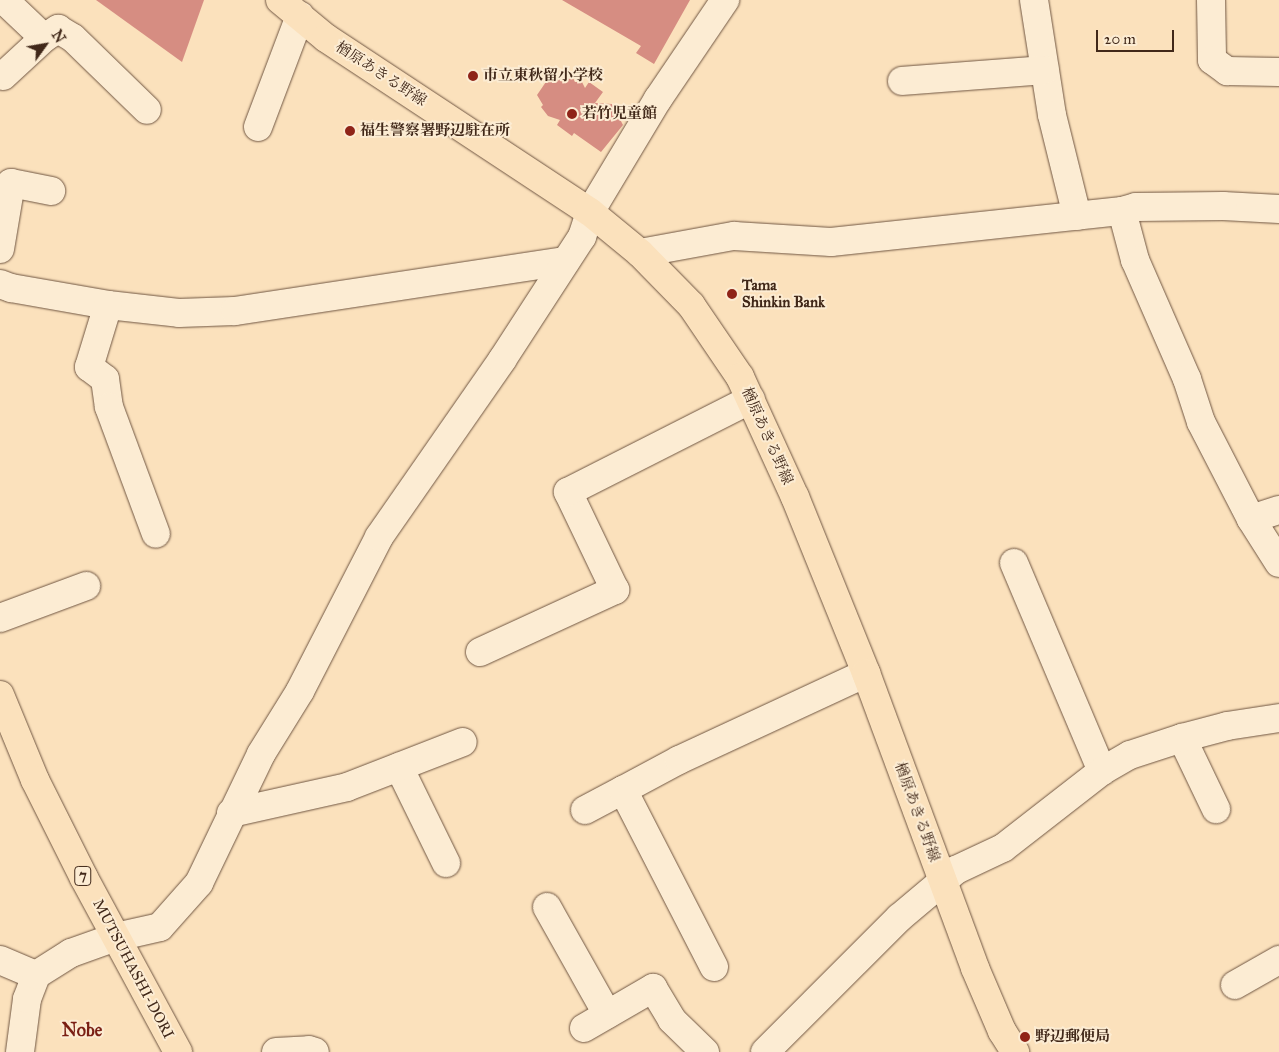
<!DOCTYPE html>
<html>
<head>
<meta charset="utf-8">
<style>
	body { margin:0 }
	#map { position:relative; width:1279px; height:1052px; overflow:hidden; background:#fbe1bc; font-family:"IM FELL Great Primer","Noto Serif JP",serif }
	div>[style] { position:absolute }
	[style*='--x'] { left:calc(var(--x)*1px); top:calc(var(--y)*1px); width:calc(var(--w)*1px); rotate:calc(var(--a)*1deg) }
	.building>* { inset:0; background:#d68d82 }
	.roads { filter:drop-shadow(0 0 1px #705642) drop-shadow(0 0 1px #705642) }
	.minor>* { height:28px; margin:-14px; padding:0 14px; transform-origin:14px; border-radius:14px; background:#fcecd3 }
	.major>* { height:28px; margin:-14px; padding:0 14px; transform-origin:14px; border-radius:14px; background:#fbe1bc }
	.dots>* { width:14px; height:14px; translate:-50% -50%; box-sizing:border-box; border:2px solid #fcecd3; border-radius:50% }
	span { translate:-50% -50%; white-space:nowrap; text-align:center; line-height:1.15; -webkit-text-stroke:4px #fcecd3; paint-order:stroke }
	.shield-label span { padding:1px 4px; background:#fcecd3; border:1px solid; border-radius:4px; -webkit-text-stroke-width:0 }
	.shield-label { font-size:14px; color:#412819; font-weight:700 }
	.street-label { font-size:15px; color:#412819 }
	.poi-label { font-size:15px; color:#412819; font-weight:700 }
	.left { translate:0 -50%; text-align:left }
	.quarter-label { font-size:18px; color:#7a1f14; font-weight:700 }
	.north { position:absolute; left:20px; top:20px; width:50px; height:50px; -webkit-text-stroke:4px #fcecd3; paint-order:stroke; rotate:58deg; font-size:14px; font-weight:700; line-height:20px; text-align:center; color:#412819 }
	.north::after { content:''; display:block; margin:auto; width:18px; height:22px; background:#412819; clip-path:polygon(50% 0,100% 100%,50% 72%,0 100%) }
	.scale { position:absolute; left:1096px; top:30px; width:78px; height:22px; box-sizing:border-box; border:2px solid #412819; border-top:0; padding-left:6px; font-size:15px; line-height:18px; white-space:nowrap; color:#412819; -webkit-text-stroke:4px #fcecd3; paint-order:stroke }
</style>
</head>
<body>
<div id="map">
	<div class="building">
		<i style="clip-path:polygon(96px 0,204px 0,182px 62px)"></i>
		<i style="clip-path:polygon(562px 0,690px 0,654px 64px,636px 53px,641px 46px)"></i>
		<i style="clip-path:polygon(550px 76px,573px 78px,575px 82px,582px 82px,585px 88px,589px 82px,603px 92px,595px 103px,612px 104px,623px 125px,601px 152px,574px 133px,572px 136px,557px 125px,560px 120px,548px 116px,541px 107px,543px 105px,537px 95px)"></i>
	</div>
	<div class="roads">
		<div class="minor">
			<i style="--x:4;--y:0;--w:55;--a:43.5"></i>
			<i style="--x:44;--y:38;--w:17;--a:-33"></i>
			<i style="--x:58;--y:29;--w:17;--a:31"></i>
			<i style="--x:73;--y:38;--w:103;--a:44.2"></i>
			<i style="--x:1034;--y:0;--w:116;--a:81.1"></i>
			<i style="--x:1052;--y:115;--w:104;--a:76.1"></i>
			<i style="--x:1211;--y:0;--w:60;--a:89"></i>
			<i style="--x:1212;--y:60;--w:19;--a:36"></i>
			<i style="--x:1227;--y:71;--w:52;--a:1.1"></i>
			<i style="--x:3;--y:76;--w:56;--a:-42.8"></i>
			<i style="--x:902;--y:81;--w:143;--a:-4.4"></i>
			<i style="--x:258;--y:127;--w:119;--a:-69.3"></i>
			<i style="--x:1279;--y:209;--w:56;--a:-176.9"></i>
			<i style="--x:1223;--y:206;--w:87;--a:179.3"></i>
			<i style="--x:1136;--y:207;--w:15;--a:164"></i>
			<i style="--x:1122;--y:211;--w:51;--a:75.1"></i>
			<i style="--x:1135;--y:260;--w:130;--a:66.4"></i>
			<i style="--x:1187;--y:379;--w:45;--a:72"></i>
			<i style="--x:1201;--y:422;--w:109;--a:62.7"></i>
			<i style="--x:1251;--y:519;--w:52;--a:57.5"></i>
			<i style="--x:0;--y:249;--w:67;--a:-80.5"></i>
			<i style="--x:11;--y:183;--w:41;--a:11.3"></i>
			<i style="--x:640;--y:253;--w:96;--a:-10.3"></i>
			<i style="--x:734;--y:236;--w:97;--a:3.5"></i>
			<i style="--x:831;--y:242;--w:293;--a:-6.1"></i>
			<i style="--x:0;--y:284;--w:12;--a:20"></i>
			<i style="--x:11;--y:288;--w:98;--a:9.9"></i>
			<i style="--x:108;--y:305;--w:71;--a:6.4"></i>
			<i style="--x:179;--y:313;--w:56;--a:-2"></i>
			<i style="--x:235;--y:311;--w:334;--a:-8.6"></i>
			<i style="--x:108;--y:305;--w:65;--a:107"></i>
			<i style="--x:89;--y:367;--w:20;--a:37"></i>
			<i style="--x:105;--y:379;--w:28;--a:82"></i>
			<i style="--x:109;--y:407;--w:135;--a:69.7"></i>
			<i style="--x:1251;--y:519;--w:29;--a:-18"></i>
			<i style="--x:1014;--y:563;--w:226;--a:67.1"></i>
			<i style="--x:0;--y:618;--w:92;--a:-20.4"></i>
			<i style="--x:480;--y:652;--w:149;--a:-24.7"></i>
			<i style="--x:615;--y:590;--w:109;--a:-115.6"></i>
			<i style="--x:568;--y:492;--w:205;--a:-26.9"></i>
			<i style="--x:1182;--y:738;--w:79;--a:64.4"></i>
			<i style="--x:399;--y:767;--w:107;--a:63.9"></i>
			<i style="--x:585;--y:810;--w:43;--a:-27.8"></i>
			<i style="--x:231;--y:813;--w:119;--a:-12.6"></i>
			<i style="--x:347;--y:787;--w:124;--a:-21.2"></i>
			<i style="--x:547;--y:907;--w:123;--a:60.7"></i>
			<i style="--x:0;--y:960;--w:39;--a:23"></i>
			<i style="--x:714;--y:967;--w:199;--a:-117.2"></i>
			<i style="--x:623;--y:790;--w:64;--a:-28.2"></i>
			<i style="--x:679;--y:760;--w:206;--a:-24.9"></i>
			<i style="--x:1235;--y:985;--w:51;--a:-29.6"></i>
			<i style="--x:584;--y:1028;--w:80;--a:-30.1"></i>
			<i style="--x:653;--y:988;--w:37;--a:59"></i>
			<i style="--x:672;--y:1020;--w:46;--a:44.1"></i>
			<i style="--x:20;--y:1052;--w:53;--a:-82.5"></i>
			<i style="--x:27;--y:999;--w:26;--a:-69"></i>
			<i style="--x:36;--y:975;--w:41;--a:-32.2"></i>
			<i style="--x:71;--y:953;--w:48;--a:-19.6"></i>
			<i style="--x:116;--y:937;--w:45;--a:-12.8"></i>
			<i style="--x:160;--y:927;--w:59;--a:-48.4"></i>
			<i style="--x:199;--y:883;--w:143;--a:-64.3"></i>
			<i style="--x:261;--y:754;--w:74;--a:-58.2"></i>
			<i style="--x:300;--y:691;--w:173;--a:-62.8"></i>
			<i style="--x:379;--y:537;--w:216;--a:-55.2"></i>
			<i style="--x:502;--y:360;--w:147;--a:-57"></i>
			<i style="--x:582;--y:237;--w:26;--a:-72"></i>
			<i style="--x:590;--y:212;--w:132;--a:-59"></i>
			<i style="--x:658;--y:99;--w:120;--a:-55.9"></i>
			<i style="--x:276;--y:1052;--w:33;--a:-3"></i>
			<i style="--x:309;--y:1050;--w:6;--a:18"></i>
			<i style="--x:765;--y:1052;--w:190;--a:-45"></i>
			<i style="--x:899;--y:918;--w:75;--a:-40.1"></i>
			<i style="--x:956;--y:870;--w:52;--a:-25.1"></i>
			<i style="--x:1003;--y:848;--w:125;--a:-37.9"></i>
			<i style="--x:1102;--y:771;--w:32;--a:-30"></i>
			<i style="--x:1130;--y:755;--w:55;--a:-18.1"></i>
			<i style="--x:1182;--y:738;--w:47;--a:-14.9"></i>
			<i style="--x:1227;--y:726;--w:53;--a:-8.7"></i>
		</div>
		<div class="major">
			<i style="--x:280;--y:0;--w:60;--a:39.6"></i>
			<i style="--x:326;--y:38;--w:316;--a:33.4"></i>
			<i style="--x:590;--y:212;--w:65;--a:39.4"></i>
			<i style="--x:640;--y:253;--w:73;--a:45.6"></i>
			<i style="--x:691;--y:305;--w:87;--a:55.8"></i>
			<i style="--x:740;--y:377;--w:132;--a:65.4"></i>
			<i style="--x:795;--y:497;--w:190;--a:68"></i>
			<i style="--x:866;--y:673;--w:314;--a:69.7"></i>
			<i style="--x:975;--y:968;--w:69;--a:66.8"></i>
			<i style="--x:1002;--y:1031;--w:25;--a:58"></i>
			<i style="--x:0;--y:695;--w:92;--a:67.6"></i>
			<i style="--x:35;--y:780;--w:110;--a:63.4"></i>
			<i style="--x:84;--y:878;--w:198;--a:61.6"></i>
		</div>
	</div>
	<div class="dots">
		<i style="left:473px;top:76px;background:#8f2418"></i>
		<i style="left:572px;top:114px;background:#8f2418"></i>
		<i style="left:350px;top:131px;background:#8f2418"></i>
		<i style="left:732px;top:294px;background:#8f2418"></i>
		<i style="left:1025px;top:1037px;background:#8f2418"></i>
	</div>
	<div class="shield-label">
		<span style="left:83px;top:876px">7</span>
	</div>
	<div class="street-label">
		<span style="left:381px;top:74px;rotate:33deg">楢原あきる野線</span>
		<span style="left:767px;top:436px;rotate:66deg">楢原あきる野線</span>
		<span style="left:917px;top:812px;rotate:70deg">楢原あきる野線</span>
		<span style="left:133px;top:969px;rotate:62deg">MUTSUHASHI-DORI</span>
	</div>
	<div class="poi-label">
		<span class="left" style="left:483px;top:76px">市立東秋留小学校</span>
		<span class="left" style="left:582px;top:114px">若竹児童館</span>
		<span class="left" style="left:360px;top:131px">福生警察署野辺駐在所</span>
		<span class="left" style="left:742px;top:294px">Tama<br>Shinkin Bank</span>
		<span class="left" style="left:1035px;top:1037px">野辺郵便局</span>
	</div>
	<div class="quarter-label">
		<span style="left:82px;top:1030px">Nobe</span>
	</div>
	<div class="north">N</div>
	<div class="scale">20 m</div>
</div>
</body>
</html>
